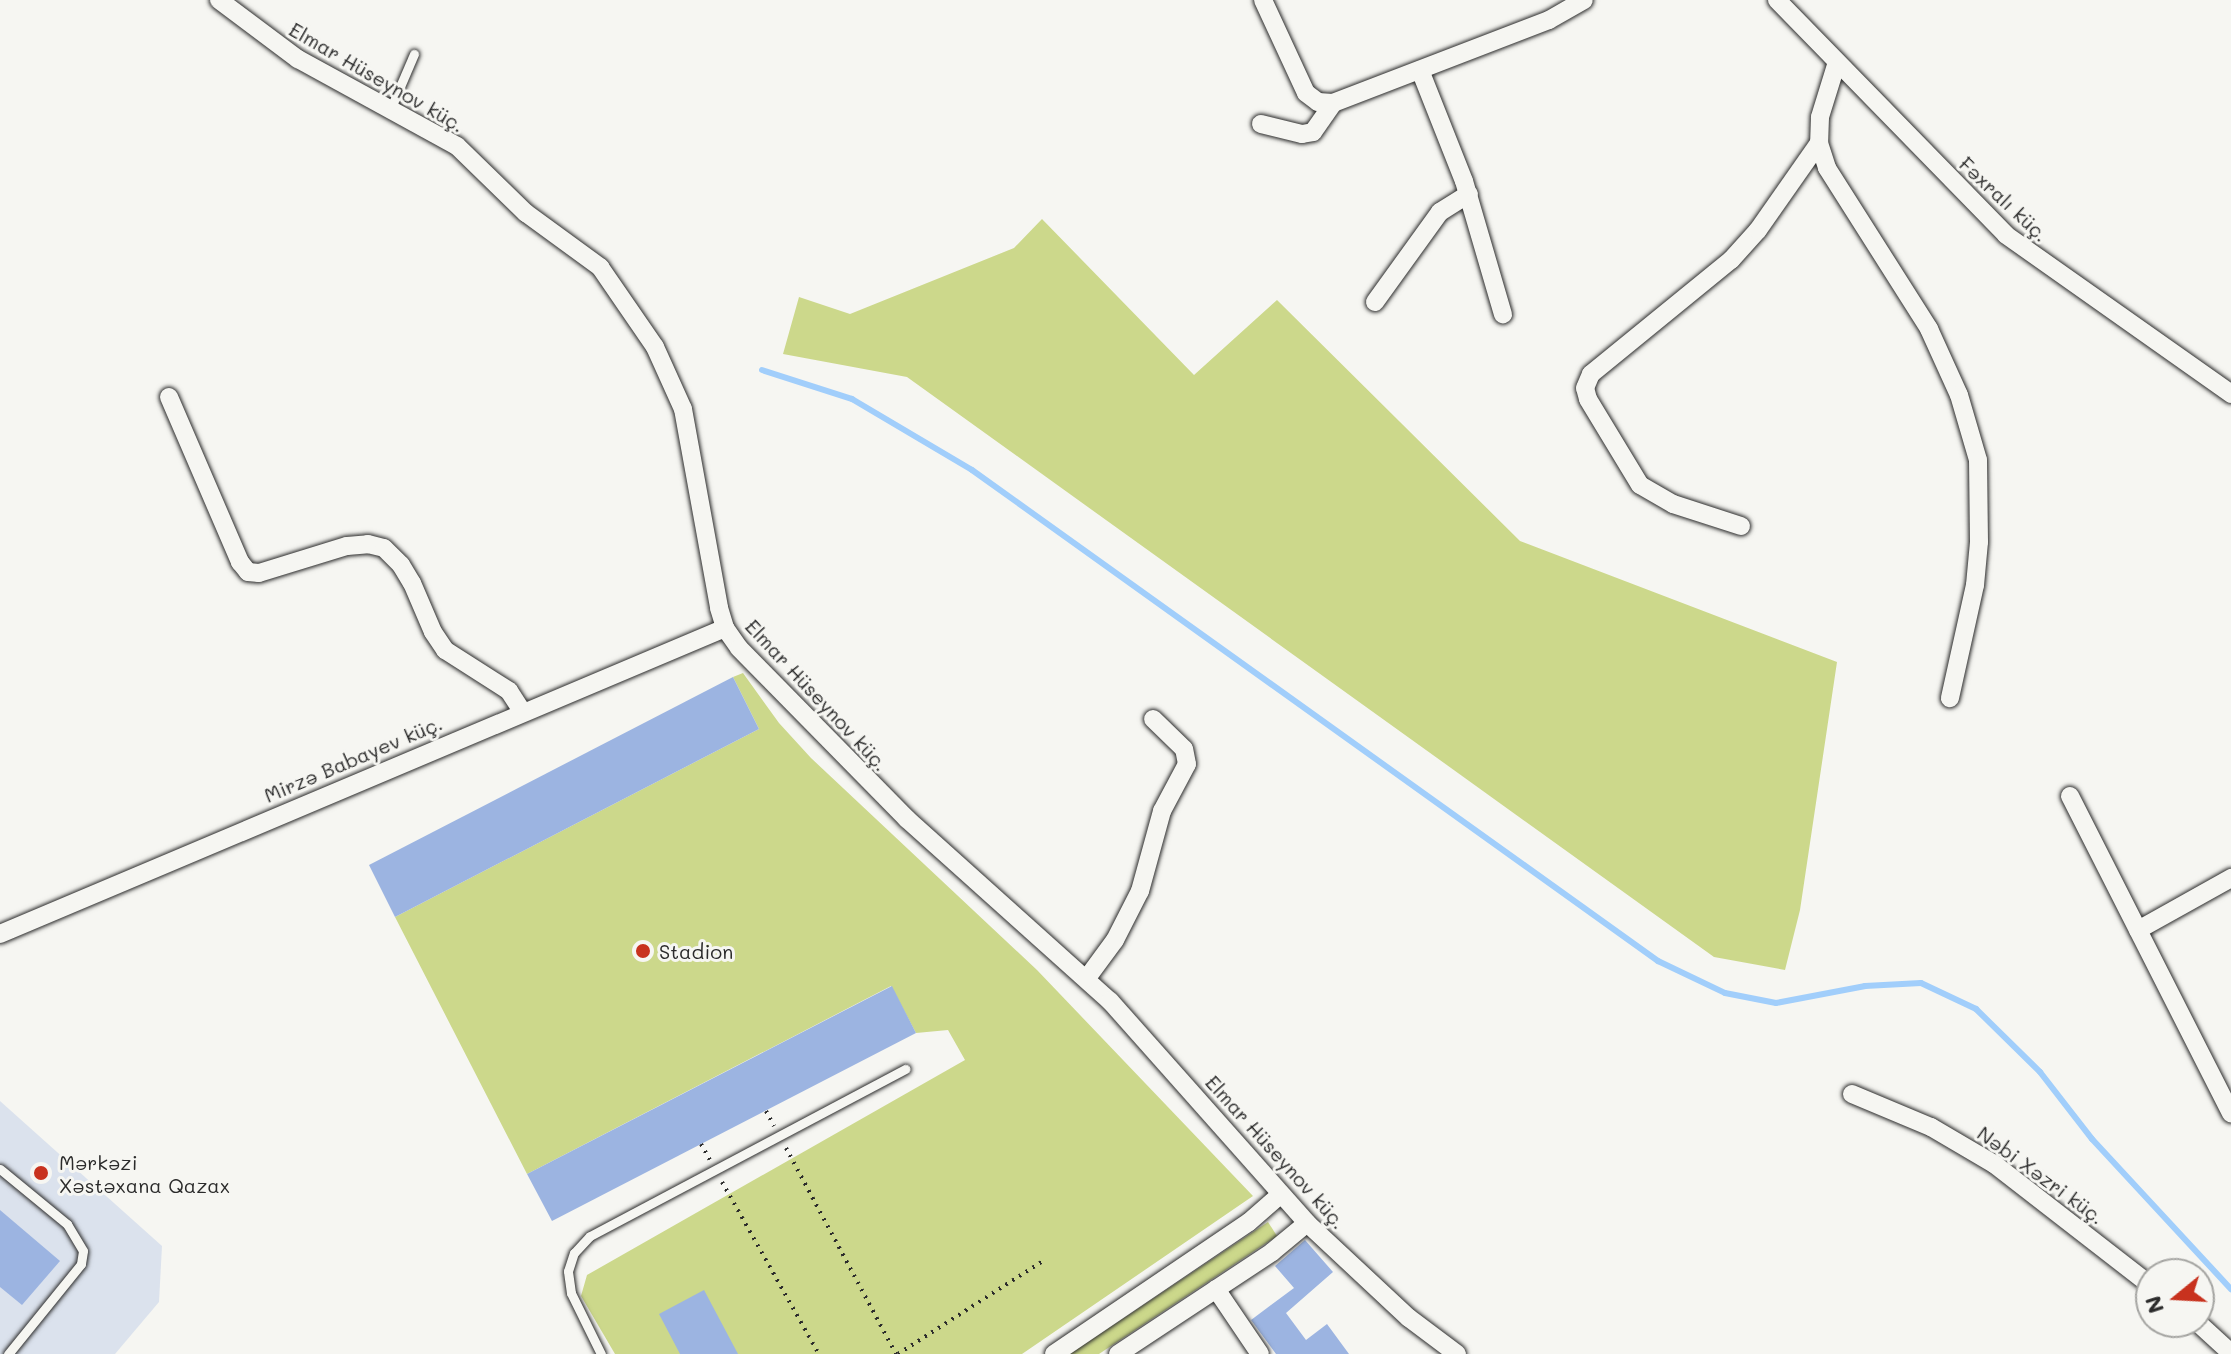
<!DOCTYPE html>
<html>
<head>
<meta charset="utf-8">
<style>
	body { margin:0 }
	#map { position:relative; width:2231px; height:1354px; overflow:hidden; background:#f6f6f2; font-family:Mali,sans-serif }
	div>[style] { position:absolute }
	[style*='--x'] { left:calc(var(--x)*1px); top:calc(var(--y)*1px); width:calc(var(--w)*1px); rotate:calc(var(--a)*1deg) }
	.built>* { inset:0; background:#dbe2ed }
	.green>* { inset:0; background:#ccd88b }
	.stream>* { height:6px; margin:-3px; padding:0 3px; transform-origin:3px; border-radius:3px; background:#a1cefb }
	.building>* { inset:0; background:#9cb4e1 }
	.path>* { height:4px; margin-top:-2px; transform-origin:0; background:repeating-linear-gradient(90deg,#2b2b2b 0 2px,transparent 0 8px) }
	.roads { filter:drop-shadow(0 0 2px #2b2b2b) drop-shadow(0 0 2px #2b2b2b) }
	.lane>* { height:9px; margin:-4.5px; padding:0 4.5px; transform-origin:4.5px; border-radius:4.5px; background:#f6f6f2 }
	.street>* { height:18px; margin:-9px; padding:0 9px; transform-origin:9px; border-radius:9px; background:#f6f6f2 }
	.dots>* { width:22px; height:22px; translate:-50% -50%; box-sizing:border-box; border:4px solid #f6f6f2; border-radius:50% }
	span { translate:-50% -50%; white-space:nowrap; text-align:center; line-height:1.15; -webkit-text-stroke:6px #f6f6f2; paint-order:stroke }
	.street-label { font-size:20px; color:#2b2b2b }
	.poi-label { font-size:20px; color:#2b2b2b }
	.left { translate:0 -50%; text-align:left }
	.north { position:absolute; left:2135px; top:1258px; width:80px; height:80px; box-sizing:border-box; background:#f6f6f2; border:2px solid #a5a5a2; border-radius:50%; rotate:252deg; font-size:22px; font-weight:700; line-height:32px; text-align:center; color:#2b2b2b }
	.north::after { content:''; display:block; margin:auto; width:28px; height:36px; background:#c8321e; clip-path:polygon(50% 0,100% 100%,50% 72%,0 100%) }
</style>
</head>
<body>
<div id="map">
	<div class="built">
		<i style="clip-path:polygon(0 1101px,162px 1246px,159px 1302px,115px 1354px,0 1354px)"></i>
	</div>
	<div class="green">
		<i style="clip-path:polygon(1042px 219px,1194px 375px,1277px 300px,1520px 541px,1837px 662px,1800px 910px,1785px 970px,1714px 957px,907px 377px,783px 354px,799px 297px,850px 314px,1014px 248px)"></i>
		<i style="clip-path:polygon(743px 673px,779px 723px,811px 758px,1037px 970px,1253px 1196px,1022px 1354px,615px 1354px,581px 1296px,587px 1275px,965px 1060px,948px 1030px,916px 1033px,891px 986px,527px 1174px,395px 917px,759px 729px,733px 677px)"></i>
		<i style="clip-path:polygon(1268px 1222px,1277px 1236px,1099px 1354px,1070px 1354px)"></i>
	</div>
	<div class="stream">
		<i style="--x:762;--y:370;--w:95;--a:17.9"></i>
		<i style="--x:852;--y:399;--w:139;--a:30.6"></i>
		<i style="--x:972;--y:470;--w:844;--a:35.59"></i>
		<i style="--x:1658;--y:961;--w:74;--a:25.5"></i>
		<i style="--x:1725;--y:993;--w:52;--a:11.1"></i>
		<i style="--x:1776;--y:1003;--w:91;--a:-10.8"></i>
		<i style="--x:1865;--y:986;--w:56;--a:-3.1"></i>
		<i style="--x:1921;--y:983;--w:61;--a:25.3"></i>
		<i style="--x:1976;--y:1009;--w:90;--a:44.5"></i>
		<i style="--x:2040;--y:1072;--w:85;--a:52.2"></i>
		<i style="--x:2092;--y:1139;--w:205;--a:47.2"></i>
	</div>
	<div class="building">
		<i style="clip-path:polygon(733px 677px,759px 729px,395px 917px,369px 865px)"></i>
		<i style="clip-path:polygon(892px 986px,916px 1033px,552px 1221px,527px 1174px)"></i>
		<i style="clip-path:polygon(0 1210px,60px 1261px,22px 1305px,0 1287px)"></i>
		<i style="clip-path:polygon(1305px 1240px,1333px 1272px,1286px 1313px,1306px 1340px,1327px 1324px,1349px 1354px,1276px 1354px,1251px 1320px,1294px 1288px,1275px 1266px)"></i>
		<i style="clip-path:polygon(704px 1290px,738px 1354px,680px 1354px,659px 1314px)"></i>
	</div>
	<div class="path">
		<i style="--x:766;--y:1111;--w:17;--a:62"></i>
		<i style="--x:701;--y:1144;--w:18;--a:61"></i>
		<i style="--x:786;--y:1148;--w:234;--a:61.9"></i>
		<i style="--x:722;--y:1182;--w:197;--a:60.6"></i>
		<i style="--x:898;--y:1354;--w:172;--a:-32.7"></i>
	</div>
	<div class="roads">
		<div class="lane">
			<i style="--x:390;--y:110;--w:61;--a:-66.8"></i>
			<i style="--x:0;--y:1169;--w:87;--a:39.4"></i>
			<i style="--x:67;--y:1224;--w:31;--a:59"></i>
			<i style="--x:83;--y:1251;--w:13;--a:99"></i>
			<i style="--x:81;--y:1264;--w:116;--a:129"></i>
			<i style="--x:601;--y:1354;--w:68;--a:-116.2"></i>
			<i style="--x:571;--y:1293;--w:22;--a:-98"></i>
			<i style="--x:568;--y:1271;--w:19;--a:-72"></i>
			<i style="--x:574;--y:1253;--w:23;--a:-47"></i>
			<i style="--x:590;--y:1236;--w:357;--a:-27.9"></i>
		</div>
		<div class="street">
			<i style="--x:219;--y:0;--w:99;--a:36.8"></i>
			<i style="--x:298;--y:59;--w:181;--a:28.7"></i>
			<i style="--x:457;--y:146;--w:96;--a:44.2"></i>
			<i style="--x:526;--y:213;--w:92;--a:36.1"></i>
			<i style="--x:600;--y:267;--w:97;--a:55.5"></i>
			<i style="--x:655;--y:347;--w:68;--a:65.7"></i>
			<i style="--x:683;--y:409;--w:202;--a:79.7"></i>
			<i style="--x:719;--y:608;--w:21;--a:73"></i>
			<i style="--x:725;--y:628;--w:24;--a:55"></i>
			<i style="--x:739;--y:648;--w:240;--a:45.5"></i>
			<i style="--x:907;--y:819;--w:273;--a:41.9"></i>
			<i style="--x:1110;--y:1001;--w:297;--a:48.4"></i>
			<i style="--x:1307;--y:1223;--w:139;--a:43"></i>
			<i style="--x:1409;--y:1318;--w:60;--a:36.9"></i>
			<i style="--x:1263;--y:0;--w:102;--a:65.2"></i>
			<i style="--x:1306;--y:93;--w:15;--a:37"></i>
			<i style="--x:1318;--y:102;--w:15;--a:4"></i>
			<i style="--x:1333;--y:103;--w:231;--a:-21"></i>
			<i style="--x:1549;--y:20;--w:40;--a:-29.7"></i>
			<i style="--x:1777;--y:0;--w:328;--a:45.7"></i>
			<i style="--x:2006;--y:235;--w:276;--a:35.2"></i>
			<i style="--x:1837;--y:62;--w:58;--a:107.2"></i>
			<i style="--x:1820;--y:117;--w:26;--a:92"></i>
			<i style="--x:1819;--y:143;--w:26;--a:72"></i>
			<i style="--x:1827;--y:168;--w:191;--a:57.6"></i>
			<i style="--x:1929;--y:329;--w:72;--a:65.6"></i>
			<i style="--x:1959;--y:395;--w:68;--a:73.7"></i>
			<i style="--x:1978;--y:460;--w:82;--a:89.3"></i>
			<i style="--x:1979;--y:542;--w:43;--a:95.3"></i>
			<i style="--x:1975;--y:585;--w:116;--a:102.5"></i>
			<i style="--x:1420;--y:70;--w:119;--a:68.4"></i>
			<i style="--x:1464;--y:181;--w:139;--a:73.7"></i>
			<i style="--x:1261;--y:124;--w:42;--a:13.7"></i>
			<i style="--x:1302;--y:134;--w:11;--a:-10"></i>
			<i style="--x:1313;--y:132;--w:35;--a:-55"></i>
			<i style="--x:1375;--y:302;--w:111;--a:-54.2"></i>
			<i style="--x:1440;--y:212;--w:34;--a:-32"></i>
			<i style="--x:169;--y:397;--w:180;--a:66.7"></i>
			<i style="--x:240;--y:562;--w:13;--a:51"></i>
			<i style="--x:248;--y:572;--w:11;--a:5"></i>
			<i style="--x:259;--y:573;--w:92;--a:-17.1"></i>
			<i style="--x:347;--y:546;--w:21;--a:-5"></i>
			<i style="--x:368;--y:544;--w:16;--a:14"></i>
			<i style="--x:384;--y:548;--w:24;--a:45"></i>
			<i style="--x:401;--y:565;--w:21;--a:59"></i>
			<i style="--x:412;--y:583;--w:53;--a:66.8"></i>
			<i style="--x:433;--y:632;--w:22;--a:56"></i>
			<i style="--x:445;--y:650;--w:76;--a:32.6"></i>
			<i style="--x:509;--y:691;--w:24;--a:57"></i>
			<i style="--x:1741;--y:526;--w:71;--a:-162.1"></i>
			<i style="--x:1673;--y:504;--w:38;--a:-150"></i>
			<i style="--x:1640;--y:485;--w:100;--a:-121.2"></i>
			<i style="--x:1588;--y:399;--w:11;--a:-105"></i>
			<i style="--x:1585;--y:388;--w:15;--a:-67"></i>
			<i style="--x:1591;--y:374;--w:181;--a:-39.2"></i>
			<i style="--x:1731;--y:260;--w:40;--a:-48"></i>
			<i style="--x:1758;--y:230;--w:106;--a:-55"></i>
			<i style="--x:2070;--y:796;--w:356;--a:63.1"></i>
			<i style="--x:2138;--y:930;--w:107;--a:-29.2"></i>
			<i style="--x:0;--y:934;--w:787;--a:-22.88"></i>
			<i style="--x:1087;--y:978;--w:47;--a:-53.6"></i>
			<i style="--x:1115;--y:940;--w:55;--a:-63"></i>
			<i style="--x:1140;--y:891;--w:83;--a:-74.6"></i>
			<i style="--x:1162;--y:811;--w:53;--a:-62"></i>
			<i style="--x:1187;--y:764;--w:15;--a:-101"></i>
			<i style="--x:1184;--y:749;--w:43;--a:-135.9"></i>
			<i style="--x:1852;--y:1094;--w:86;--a:22.7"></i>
			<i style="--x:1931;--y:1127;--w:73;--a:30.4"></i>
			<i style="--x:1994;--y:1164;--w:199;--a:37.8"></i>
			<i style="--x:1216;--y:1289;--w:78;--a:55.9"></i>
			<i style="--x:2197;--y:1322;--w:46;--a:42.4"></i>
			<i style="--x:1054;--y:1354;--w:235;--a:-34.1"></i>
			<i style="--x:1249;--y:1222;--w:41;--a:-41.1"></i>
			<i style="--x:1118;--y:1354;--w:185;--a:-33.5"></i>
			<i style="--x:1272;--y:1252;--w:45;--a:-39.6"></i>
		</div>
	</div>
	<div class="dots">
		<i style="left:643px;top:951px;background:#c8321e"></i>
		<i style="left:41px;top:1173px;background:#c8321e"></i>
	</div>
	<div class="street-label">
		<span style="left:377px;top:77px;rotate:30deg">Elmar Hüseynov küç.</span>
		<span style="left:2004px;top:199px;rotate:43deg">Fəxralı küç.</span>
		<span style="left:817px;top:695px;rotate:47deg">Elmar Hüseynov küç.</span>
		<span style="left:353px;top:759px;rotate:-23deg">Mirzə Babayev küç.</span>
		<span style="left:1276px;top:1152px;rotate:48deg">Elmar Hüseynov küç.</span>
		<span style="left:2041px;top:1175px;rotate:36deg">Nəbi Xəzri küç.</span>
	</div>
	<div class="poi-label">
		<span class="left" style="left:659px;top:951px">Stadion</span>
		<span class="left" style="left:59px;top:1174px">Mərkəzi<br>Xəstəxana Qazax</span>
	</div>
	<div class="north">N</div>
</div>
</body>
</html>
